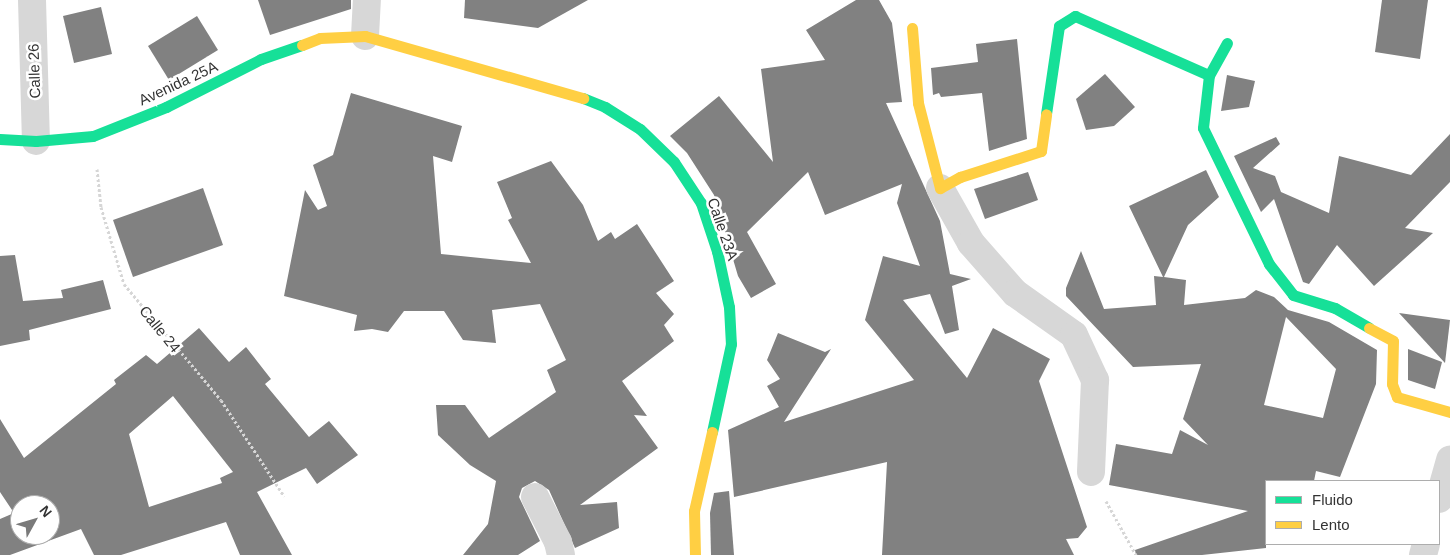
<!DOCTYPE html>
<html>
<head>
<meta charset="utf-8">
<style>
	body { margin:0 }
	#map { position:relative; width:1450px; height:555px; overflow:hidden; background:#fff; font-family:Arial,sans-serif }
	div>[style] { position:absolute }
	[style*='--x'] { left:calc(var(--x)*1px); top:calc(var(--y)*1px); width:calc(var(--w)*1px); rotate:calc(var(--a)*1deg) }
	.building>* { inset:0; background:#818181 }
	.path>* { height:3px; margin-top:-1.5px; transform-origin:0; background:repeating-linear-gradient(90deg,#d6d6d6 0 2.5px,transparent 0 5px) }
	.street>* { height:28px; margin:-14px; padding:0 14px; transform-origin:14px; border-radius:14px; background:#d7d7d7 }
	.fast>* { height:11px; margin:-5.5px; padding:0 5.5px; transform-origin:5.5px; border-radius:5.5px; background:#16e098 }
	.slow>* { height:11px; margin:-5.5px; padding:0 5.5px; transform-origin:5.5px; border-radius:5.5px; background:#ffcf43 }
	span { translate:-50% -50%; white-space:nowrap; text-align:center; line-height:1.15; -webkit-text-stroke:5px #fff; paint-order:stroke }
	.street-label { font-size:15px; color:#333 }
	.legend { position:absolute; left:1265px; top:480px; width:175px; height:65px; box-sizing:border-box; background:#fff; border:1px solid #adadad; margin:0; padding:6px 9px; list-style:none; font-size:15px; color:#333 }
	.legend li { display:flex; align-items:center; gap:10px; height:25px }
	.legend b { width:25px; border:1px solid #adadad }
	.north { position:absolute; left:10px; top:495px; width:50px; height:50px; box-sizing:border-box; background:#fff; border:1px solid #adadad; border-radius:50%; rotate:51deg; font-size:14px; font-weight:700; line-height:20px; text-align:center; color:#333 }
	.north::after { content:''; display:block; margin:auto; width:18px; height:22px; background:#7a7a7a; clip-path:polygon(50% 0,100% 100%,50% 72%,0 100%) }
</style>
</head>
<body>
<div id="map">
	<div class="building">
		<i style="clip-path:polygon(258px 0,351px 0,351px 9px,270px 35px)"></i>
		<i style="clip-path:polygon(465px 0,588px 0,538px 28px,464px 18px)"></i>
		<i style="clip-path:polygon(856px 0,879px 0,892px 23px,902px 102px,886px 103px,940px 221px,950px 274px,971px 279px,952px 286px,959px 330px,945px 334px,930px 294px,903px 300px,967px 378px,993px 328px,1050px 359px,1039px 381px,1087px 527px,1078px 538px,1066px 539px,1074px 555px,882px 555px,887px 462px,734px 497px,728px 430px,779px 407px,767px 386px,780px 379px,767px 360px,778px 333px,825px 352px,831px 349px,784px 422px,914px 380px,865px 320px,883px 256px,920px 266px,897px 203px,902px 184px,825px 215px,808px 172px,747px 232px,776px 284px,751px 298px,738px 276px,714px 195px,687px 153px,670px 136px,719px 96px,773px 162px,761px 69px,825px 60px,806px 30px)"></i>
		<i style="clip-path:polygon(1382px 0,1428px 0,1420px 59px,1375px 52px)"></i>
		<i style="clip-path:polygon(101px 7px,112px 54px,74px 63px,63px 16px)"></i>
		<i style="clip-path:polygon(197px 16px,218px 50px,169px 80px,148px 46px)"></i>
		<i style="clip-path:polygon(1017px 39px,1027px 139px,989px 151px,982px 93px,941px 97px,939px 93px,933px 95px,931px 68px,978px 62px,976px 44px)"></i>
		<i style="clip-path:polygon(1105px 74px,1135px 107px,1114px 126px,1086px 130px,1076px 99px)"></i>
		<i style="clip-path:polygon(1227px 75px,1255px 81px,1249px 107px,1221px 111px)"></i>
		<i style="clip-path:polygon(351px 93px,462px 126px,452px 162px,433px 156px,441px 254px,531px 263px,508px 220px,512px 218px,497px 182px,551px 161px,583px 205px,598px 241px,611px 232px,615px 239px,637px 224px,674px 281px,656px 293px,674px 314px,664px 325px,674px 341px,622px 381px,647px 416px,634px 415px,658px 448px,580px 505px,617px 502px,619px 528px,575px 548px,549px 490px,535px 481px,522px 488px,519px 497px,540px 541px,518px 555px,463px 555px,488px 524px,496px 481px,470px 465px,438px 435px,436px 405px,465px 405px,489px 438px,556px 392px,547px 370px,566px 360px,540px 304px,492px 310px,496px 343px,463px 340px,444px 311px,404px 311px,388px 332px,372px 329px,354px 331px,357px 315px,284px 296px,305px 190px,318px 210px,327px 206px,313px 165px,333px 155px)"></i>
		<i style="clip-path:polygon(1450px 134px,1450px 182px,1405px 228px,1433px 233px,1374px 286px,1337px 245px,1309px 284px,1303px 282px,1274px 199px,1261px 212px,1234px 156px,1276px 137px,1280px 144px,1253px 168px,1275px 176px,1281px 192px,1329px 213px,1339px 156px,1411px 175px)"></i>
		<i style="clip-path:polygon(evenodd,1206px 170px,1219px 197px,1188px 225px,1164px 277px,1186px 280px,1184px 305px,1245px 298px,1256px 290px,1274px 297px,1288px 310px,1329px 322px,1377px 350px,1376px 384px,1340px 477px,1316px 471px,1314px 481px,1266px 481px,1266px 548px,1202px 555px,1136px 555px,1135px 550px,1248px 511px,1109px 485px,1116px 444px,1172px 454px,1180px 430px,1208px 445px,1183px 419px,1201px 364px,1133px 367px,1066px 296px,1066px 288px,1081px 251px,1104px 309px,1156px 305px,1154px 276px,1163px 277px,1129px 206px,1206px 170px,1286px 317px,1336px 369px,1323px 418px,1264px 405px,1286px 317px)"></i>
		<i style="clip-path:polygon(1028px 172px,1038px 200px,985px 219px,974px 189px)"></i>
		<i style="clip-path:polygon(203px 188px,223px 245px,133px 277px,113px 220px)"></i>
		<i style="clip-path:polygon(15px 255px,23px 301px,63px 298px,61px 290px,103px 280px,111px 309px,29px 330px,30px 340px,0 346px,0 256px)"></i>
		<i style="clip-path:polygon(1399px 313px,1450px 320px,1445px 363px)"></i>
		<i style="clip-path:polygon(evenodd,199px 328px,229px 362px,246px 347px,271px 379px,265px 384px,309px 437px,329px 421px,358px 455px,317px 484px,306px 468px,257px 492px,292px 555px,240px 555px,226px 522px,121px 555px,94px 555px,81px 529px,10px 555px,0 555px,0 519px,14px 513px,0 492px,0 419px,24px 458px,116px 384px,114px 380px,146px 355px,157px 364px,199px 328px,173px 396px,233px 472px,220px 478px,222px 483px,149px 507px,129px 434px,173px 396px,199px 328px,20px 505px,50px 505px,50px 535px,20px 535px,20px 505px)"></i>
		<i style="clip-path:polygon(1408px 349px,1442px 362px,1435px 389px,1408px 380px)"></i>
		<i style="clip-path:polygon(729px 491px,734px 555px,711px 555px,710px 513px,714px 493px)"></i>
	</div>
	<div class="path">
		<i style="--x:97;--y:169;--w:38;--a:84"></i>
		<i style="--x:101;--y:207;--w:80;--a:73.4"></i>
		<i style="--x:124;--y:284;--w:151;--a:50.1"></i>
		<i style="--x:221;--y:400;--w:115;--a:56.7"></i>
		<i style="--x:1106;--y:501;--w:62;--a:60.9"></i>
	</div>
	<div class="street">
		<i style="--x:32;--y:0;--w:141;--a:88.4"></i>
		<i style="--x:365;--y:36;--w:36;--a:-87"></i>
		<i style="--x:940;--y:188;--w:63;--a:60.6"></i>
		<i style="--x:971;--y:243;--w:67;--a:48.7"></i>
		<i style="--x:1015;--y:293;--w:72;--a:35.4"></i>
		<i style="--x:1074;--y:335;--w:50;--a:65"></i>
		<i style="--x:1095;--y:380;--w:92;--a:92.5"></i>
		<i style="--x:535;--y:497;--w:51;--a:62.9"></i>
		<i style="--x:558;--y:542;--w:13;--a:77"></i>
		<i style="--x:1439;--y:499;--w:41;--a:-74.2"></i>
		<i style="--x:1423;--y:555;--w:11;--a:-75"></i>
	</div>
	<div class="fast">
		<i style="--x:1227;--y:43;--w:37;--a:119"></i>
		<i style="--x:1209;--y:75;--w:53;--a:96.5"></i>
		<i style="--x:1203;--y:128;--w:151;--a:64.1"></i>
		<i style="--x:1269;--y:264;--w:39;--a:52"></i>
		<i style="--x:1293;--y:295;--w:44;--a:17.2"></i>
		<i style="--x:1335;--y:308;--w:39;--a:30"></i>
		<i style="--x:583;--y:98;--w:24;--a:22"></i>
		<i style="--x:605;--y:107;--w:41;--a:32.2"></i>
		<i style="--x:640;--y:129;--w:47;--a:44.1"></i>
		<i style="--x:674;--y:162;--w:49;--a:56.6"></i>
		<i style="--x:701;--y:203;--w:51;--a:71.6"></i>
		<i style="--x:717;--y:251;--w:57;--a:77.9"></i>
		<i style="--x:729;--y:307;--w:37;--a:87"></i>
		<i style="--x:731;--y:344;--w:90;--a:102.2"></i>
		<i style="--x:1046;--y:114;--w:89;--a:-81.6"></i>
		<i style="--x:1059;--y:26;--w:19;--a:-32"></i>
		<i style="--x:1075;--y:16;--w:146;--a:23.8"></i>
		<i style="--x:0;--y:139;--w:36;--a:3"></i>
		<i style="--x:36;--y:141;--w:57;--a:-5"></i>
		<i style="--x:93;--y:136;--w:79;--a:-21.7"></i>
		<i style="--x:166;--y:107;--w:106;--a:-26.8"></i>
		<i style="--x:261;--y:59;--w:43;--a:-18.9"></i>
	</div>
	<div class="slow">
		<i style="--x:912;--y:28;--w:75;--a:85.4"></i>
		<i style="--x:918;--y:103;--w:88;--a:75.5"></i>
		<i style="--x:940;--y:188;--w:23;--a:-29"></i>
		<i style="--x:960;--y:177;--w:85;--a:-17.8"></i>
		<i style="--x:1041;--y:151;--w:37;--a:-82"></i>
		<i style="--x:302;--y:45;--w:19;--a:-21"></i>
		<i style="--x:320;--y:38;--w:45;--a:-2.5"></i>
		<i style="--x:365;--y:36;--w:227;--a:15.9"></i>
		<i style="--x:1369;--y:328;--w:27;--a:28"></i>
		<i style="--x:1393;--y:341;--w:43;--a:91.3"></i>
		<i style="--x:1392;--y:384;--w:14;--a:69"></i>
		<i style="--x:1397;--y:397;--w:55;--a:15.8"></i>
		<i style="--x:695;--y:555;--w:44;--a:-91.3"></i>
		<i style="--x:694;--y:511;--w:81;--a:-77.2"></i>
	</div>
	<div class="street-label">
		<span style="left:34px;top:71px;rotate:-92deg">Calle 26</span>
		<span style="left:178px;top:83px;rotate:-25deg">Avenida 25A</span>
		<span style="left:723px;top:229px;rotate:71deg">Calle 23A</span>
		<span style="left:160px;top:329px;rotate:51deg">Calle 24</span>
	</div>
	<ul class="legend">
	<li><b style="height:6px;background:#16e098"></b>Fluido</li>
	<li><b style="height:6px;background:#ffcf43"></b>Lento</li>
	</ul>
	<div class="north">N</div>
</div>
</body>
</html>
